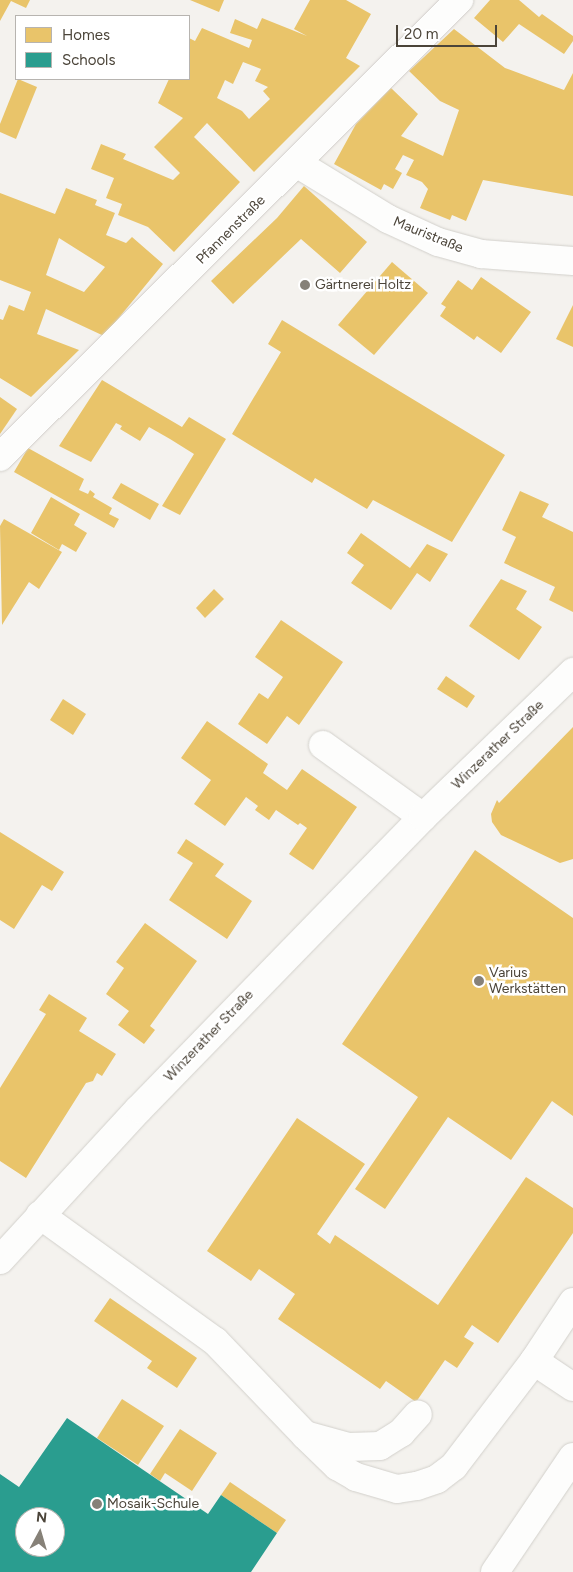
<!DOCTYPE html>
<html>
<head>
<meta charset="utf-8">
<style>
	body { margin:0 }
	#map { position:relative; width:573px; height:1572px; overflow:hidden; background:#f4f2ee; font-family:Figtree,sans-serif }
	div>[style] { position:absolute }
	[style*='--x'] { left:calc(var(--x)*1px); top:calc(var(--y)*1px); width:calc(var(--w)*1px); rotate:calc(var(--a)*1deg) }
	.homes>* { inset:0; background:#e9c46a }
	.schools>* { inset:0; background:#2a9d8f }
	.roads { filter:drop-shadow(0 0 1px #d2d0cb) drop-shadow(0 0 1px #d2d0cb) }
	.minor>* { height:28px; margin:-14px; padding:0 14px; transform-origin:14px; border-radius:14px; background:#fdfdfc }
	.dots>* { width:14px; height:14px; translate:-50% -50%; box-sizing:border-box; border:2px solid #fff; border-radius:50% }
	span { translate:-50% -50%; white-space:nowrap; text-align:center; line-height:1.15; -webkit-text-stroke:5px #fff; paint-order:stroke }
	.street-label { font-size:14px; color:#4b4439 }
	.poi-label { font-size:14px; color:#4b4439 }
	.left { translate:0 -50%; text-align:left }
	.legend { position:absolute; left:15px; top:15px; width:175px; height:65px; box-sizing:border-box; background:#fff; border:1px solid #b7b4b0; margin:0; padding:6px 9px; list-style:none; font-size:15px; color:#4b4439 }
	.legend li { display:flex; align-items:center; gap:10px; height:25px }
	.legend b { width:25px; border:1px solid #b7b4b0 }
	.north { position:absolute; left:15px; top:1507px; width:50px; height:50px; box-sizing:border-box; background:#fff; border:1px solid #b7b4b0; border-radius:50%; rotate:6deg; font-size:14px; font-weight:700; line-height:20px; text-align:center; color:#4b4439 }
	.north::after { content:''; display:block; margin:auto; width:18px; height:22px; background:#868178; clip-path:polygon(50% 0,100% 100%,50% 72%,0 100%) }
	.scale { position:absolute; left:396px; top:25px; width:101px; height:22px; box-sizing:border-box; border:2px solid #4b4439; border-top:0; padding-left:6px; font-size:15px; line-height:18px; white-space:nowrap; color:#4b4439; -webkit-text-stroke:4px #fff; paint-order:stroke }
</style>
</head>
<body>
<div id="map">
	<div class="homes">
		<i style="clip-path:polygon(0 0,30px 0,26px 8px,11px 1px,0 21px)"></i>
		<i style="clip-path:polygon(190px 0,224px 0,219px 12px)"></i>
		<i style="clip-path:polygon(evenodd,310px 0,346px 0,371px 14px,346px 58px,360px 66px,254px 172px,207px 123px,194px 137px,240px 182px,174px 252px,148px 227px,118px 215px,122px 204px,106px 198px,114px 178px,91px 169px,101px 144px,126px 154px,123px 159px,173px 180px,180px 173px,154px 147px,183px 118px,158px 103px,169px 79px,189px 79px,189px 38px,195px 41px,202px 28px,249px 48px,252px 40px,230px 33px,235px 19px,257px 29px,262px 18px,307px 36px,294px 29px,310px 0,243px 62px,261px 69px,255px 81px,268px 87px,263px 91px,270px 99px,249px 119px,242px 111px,217px 98px,225px 80px,233px 84px,243px 62px)"></i>
		<i style="clip-path:polygon(490px 0,519px 0,539px 17px,542px 14px,573px 36px,573px 41px,564px 54px,519px 24px,503px 42px,474px 18px)"></i>
		<i style="clip-path:polygon(454px 29px,505px 68px,564px 90px,573px 73px,573px 196px,483px 180px,466px 221px,452px 215px,450px 220px,420px 208px,428px 189px,422px 182px,406px 175px,414px 160px,403px 155px,395px 169px,402px 173px,393px 189px,384px 184px,381px 190px,334px 164px,356px 124px,391px 88px,418px 114px,401px 136px,443px 156px,459px 110px,440px 101px,409px 71px)"></i>
		<i style="clip-path:polygon(18px 79px,37px 87px,16px 139px,0 132px,0 124px)"></i>
		<i style="clip-path:polygon(304px 186px,367px 242px,340px 273px,301px 239px,233px 304px,211px 281px,277px 218px)"></i>
		<i style="clip-path:polygon(evenodd,66px 188px,97px 200px,95px 205px,115px 213px,106px 235px,126px 243px,132px 237px,163px 264px,104px 336px,46px 309px,37px 334px,79px 350px,31px 397px,0 378px,0 319px,3px 320px,9px 305px,24px 311px,31px 292px,0 280px,0 193px,55px 214px,66px 188px,59px 238px,105px 267px,84px 292px,46px 275px,59px 238px)"></i>
		<i style="clip-path:polygon(392px 262px,428px 293px,374px 355px,338px 325px)"></i>
		<i style="clip-path:polygon(481px 277px,531px 312px,501px 353px,477px 336px,474px 340px,440px 316px,446px 307px,441px 304px,458px 280px,472px 290px)"></i>
		<i style="clip-path:polygon(573px 305px,573px 347px,556px 339px)"></i>
		<i style="clip-path:polygon(282px 320px,505px 455px,452px 542px,373px 500px,367px 509px,315px 478px,312px 483px,232px 434px,281px 352px,268px 344px)"></i>
		<i style="clip-path:polygon(102px 380px,182px 427px,189px 417px,226px 439px,180px 515px,162px 506px,194px 454px,170px 439px,149px 427px,140px 441px,120px 429px,122px 426px,116px 423px,91px 462px,59px 446px)"></i>
		<i style="clip-path:polygon(0 397px,17px 409px,0 434px)"></i>
		<i style="clip-path:polygon(28px 448px,84px 479px,79px 490px,88px 494px,90px 490px,95px 494px,93px 497px,112px 508px,109px 514px,119px 519px,114px 528px,14px 472px)"></i>
		<i style="clip-path:polygon(121px 483px,159px 504px,150px 520px,112px 498px)"></i>
		<i style="clip-path:polygon(520px 491px,549px 504px,542px 517px,573px 532px,573px 612px,549px 600px,555px 587px,504px 563px,516px 537px,502px 530px)"></i>
		<i style="clip-path:polygon(51px 497px,80px 514px,74px 525px,87px 533px,76px 552px,62px 544px,59px 550px,31px 533px)"></i>
		<i style="clip-path:polygon(4px 519px,62px 552px,39px 589px,29px 582px,2px 625px,0 526px)"></i>
		<i style="clip-path:polygon(361px 533px,410px 568px,427px 544px,448px 554px,430px 582px,417px 573px,391px 610px,351px 583px,364px 565px,347px 553px)"></i>
		<i style="clip-path:polygon(501px 579px,527px 591px,516px 609px,542px 627px,519px 660px,469px 626px)"></i>
		<i style="clip-path:polygon(214px 589px,224px 599px,205px 618px,196px 608px)"></i>
		<i style="clip-path:polygon(281px 620px,343px 662px,299px 725px,287px 716px,267px 744px,238px 724px,259px 693px,268px 699px,283px 677px,255px 657px)"></i>
		<i style="clip-path:polygon(446px 676px,475px 696px,467px 708px,437px 689px)"></i>
		<i style="clip-path:polygon(63px 699px,86px 714px,73px 735px,50px 720px)"></i>
		<i style="clip-path:polygon(207px 721px,268px 764px,263px 773px,287px 790px,302px 769px,357px 807px,313px 870px,289px 854px,307px 828px,300px 823px,298px 825px,276px 810px,269px 820px,255px 810px,258px 806px,246px 797px,225px 826px,194px 804px,211px 780px,181px 758px)"></i>
		<i style="clip-path:polygon(573px 727px,573px 859px,560px 863px,501px 835px,492px 822px,491px 814px,497px 800px,499px 803px)"></i>
		<i style="clip-path:polygon(0 832px,64px 872px,52px 891px,42px 885px,14px 929px,0 920px)"></i>
		<i style="clip-path:polygon(186px 839px,224px 864px,215px 876px,252px 901px,227px 939px,169px 900px,193px 863px,177px 853px)"></i>
		<i style="clip-path:polygon(475px 850px,573px 918px,573px 1116px,552px 1101px,511px 1160px,448px 1117px,385px 1209px,355px 1189px,418px 1097px,342px 1044px)"></i>
		<i style="clip-path:polygon(145px 923px,197px 961px,150px 1026px,155px 1030px,144px 1044px,118px 1025px,129px 1011px,106px 994px,124px 968px,116px 962px)"></i>
		<i style="clip-path:polygon(49px 994px,87px 1018px,79px 1031px,116px 1054px,102px 1076px,97px 1073px,93px 1081px,86px 1083px,26px 1178px,0 1161px,0 1088px,46px 1014px,39px 1010px)"></i>
		<i style="clip-path:polygon(297px 1118px,365px 1164px,317px 1234px,330px 1244px,335px 1235px,438px 1305px,526px 1177px,573px 1208px,573px 1233px,498px 1343px,472px 1325px,464px 1337px,474px 1343px,457px 1368px,445px 1360px,416px 1402px,386px 1381px,380px 1389px,278px 1319px,295px 1294px,259px 1269px,251px 1281px,207px 1251px)"></i>
		<i style="clip-path:polygon(110px 1298px,197px 1358px,177px 1388px,147px 1368px,152px 1361px,94px 1321px)"></i>
		<i style="clip-path:polygon(122px 1399px,164px 1426px,138px 1465px,97px 1438px)"></i>
		<i style="clip-path:polygon(180px 1429px,217px 1453px,192px 1491px,165px 1473px,160px 1481px,150px 1474px)"></i>
		<i style="clip-path:polygon(230px 1482px,286px 1520px,277px 1533px,221px 1495px)"></i>
	</div>
	<div class="schools">
		<i style="clip-path:polygon(evenodd,67px 1418px,208px 1514px,221px 1495px,277px 1533px,251px 1572px,0 1572px,0 1474px,19px 1487px,67px 1418px,25px 1517px,55px 1517px,55px 1547px,25px 1547px,25px 1517px)"></i>
	</div>
	<div class="roads">
		<div class="minor">
			<i style="--x:298;--y:164;--w:105;--a:31.4"></i>
			<i style="--x:388;--y:219;--w:55;--a:24.7"></i>
			<i style="--x:438;--y:242;--w:45;--a:15.6"></i>
			<i style="--x:481;--y:254;--w:92;--a:4.4"></i>
			<i style="--x:0;--y:457;--w:648;--a:-44.87"></i>
			<i style="--x:323;--y:745;--w:123;--a:35.8"></i>
			<i style="--x:40;--y:1215;--w:216;--a:35.8"></i>
			<i style="--x:215;--y:1341;--w:130;--a:46.2"></i>
			<i style="--x:305;--y:1435;--w:46;--a:15.3"></i>
			<i style="--x:349;--y:1447;--w:31;--a:-2"></i>
			<i style="--x:380;--y:1446;--w:25;--a:-32"></i>
			<i style="--x:401;--y:1433;--w:25;--a:-48"></i>
			<i style="--x:0;--y:1260;--w:205;--a:-47.4"></i>
			<i style="--x:139;--y:1109;--w:407;--a:-45.8"></i>
			<i style="--x:423;--y:817;--w:209;--a:-44"></i>
			<i style="--x:573;--y:1302;--w:71;--a:123.5"></i>
			<i style="--x:534;--y:1361;--w:47;--a:33.7"></i>
			<i style="--x:307;--y:1437;--w:42;--a:44"></i>
			<i style="--x:337;--y:1466;--w:22;--a:30"></i>
			<i style="--x:356;--y:1477;--w:43;--a:16.3"></i>
			<i style="--x:397;--y:1489;--w:20;--a:-9"></i>
			<i style="--x:417;--y:1486;--w:21;--a:-19"></i>
			<i style="--x:437;--y:1479;--w:21;--a:-37"></i>
			<i style="--x:454;--y:1466;--w:132;--a:-52.7"></i>
			<i style="--x:495;--y:1572;--w:139;--a:-55.9"></i>
		</div>
	</div>
	<div class="dots">
		<i style="left:305px;top:285px;background:#868178"></i>
		<i style="left:479px;top:981px;background:#868178"></i>
		<i style="left:97px;top:1504px;background:#868178"></i>
	</div>
	<div class="street-label">
		<span style="left:231px;top:230px;rotate:-45deg">Pfannenstraße</span>
		<span style="left:428px;top:235px;rotate:22deg">Mauristraße</span>
		<span style="left:498px;top:745px;rotate:-44deg">Winzerather Straße</span>
		<span style="left:209px;top:1036px;rotate:-46deg">Winzerather Straße</span>
	</div>
	<div class="poi-label">
		<span class="left" style="left:315px;top:285px">Gärtnerei Holtz</span>
		<span class="left" style="left:489px;top:981px">Varius<br>Werkstätten</span>
		<span class="left" style="left:107px;top:1504px">Mosaik-Schule</span>
	</div>
	<ul class="legend">
	<li><b style="height:14px;background:#e9c46a"></b>Homes</li>
	<li><b style="height:14px;background:#2a9d8f"></b>Schools</li>
	</ul>
	<div class="north">N</div>
	<div class="scale">20 m</div>
</div>
</body>
</html>
